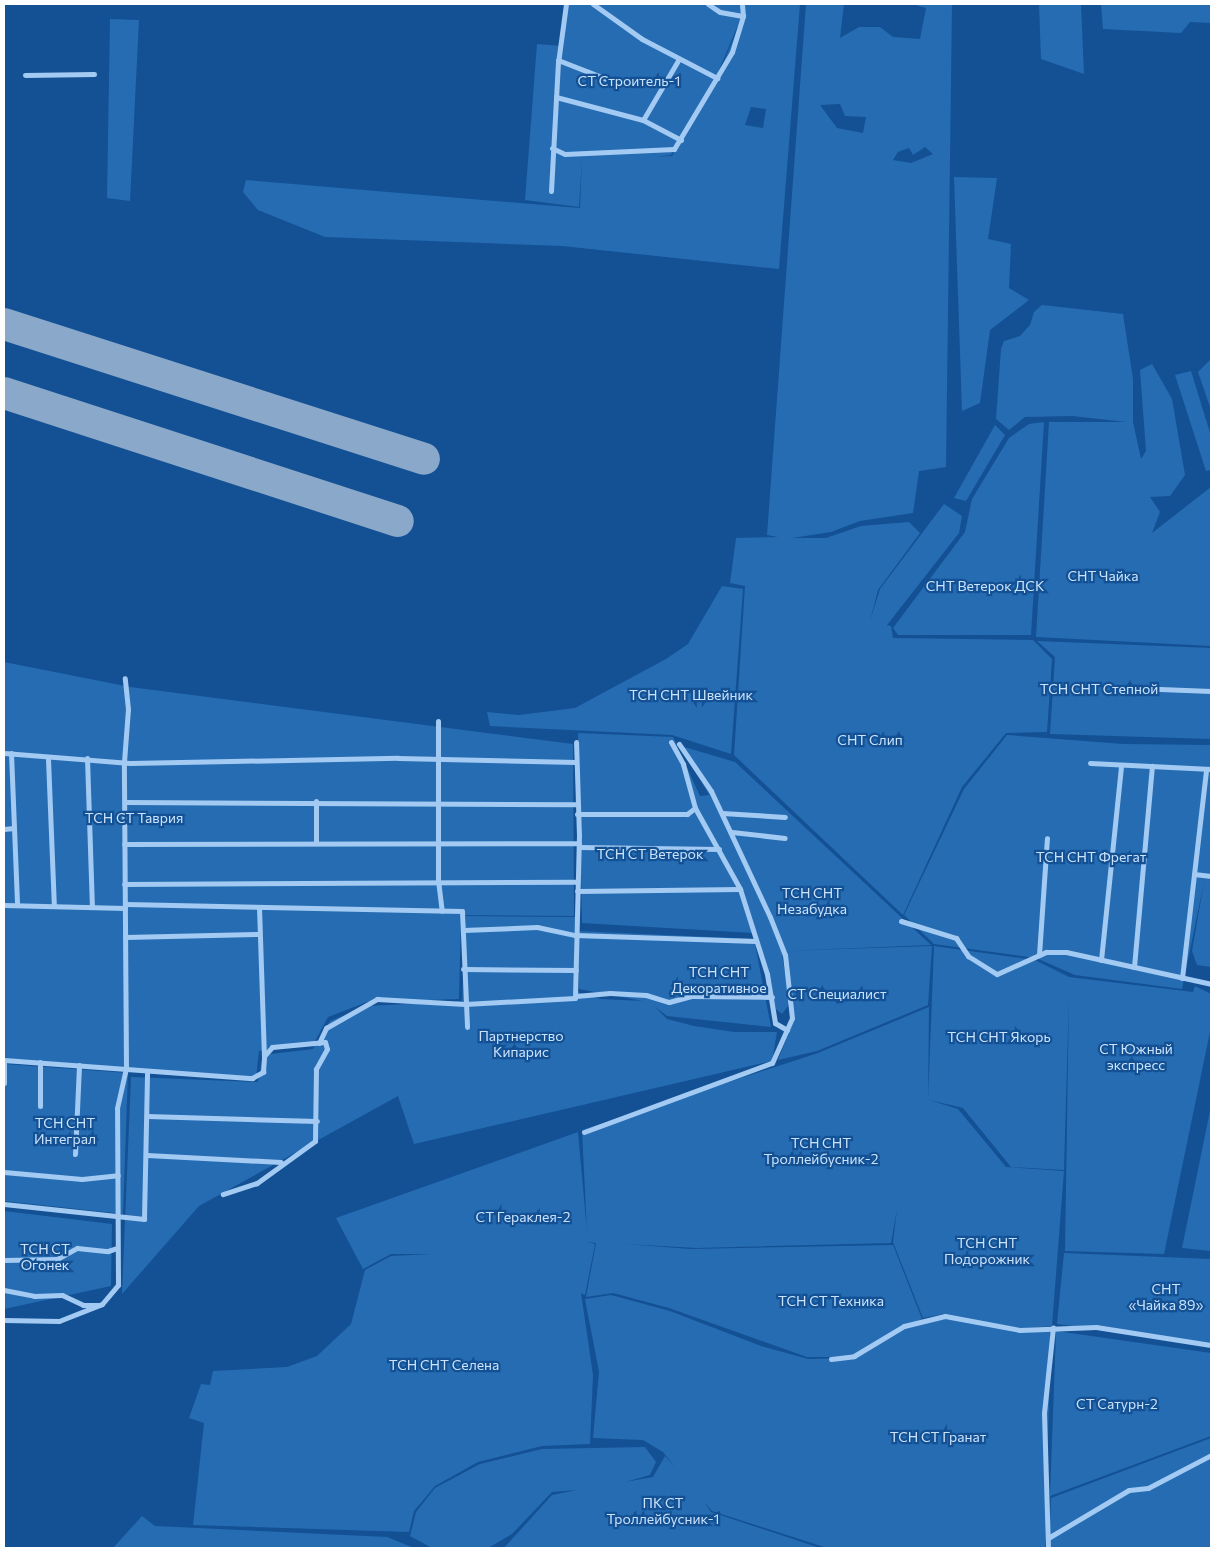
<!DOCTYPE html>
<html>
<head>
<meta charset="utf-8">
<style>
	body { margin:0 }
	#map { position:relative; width:1215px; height:1552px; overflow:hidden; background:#135194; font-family:Commissioner,sans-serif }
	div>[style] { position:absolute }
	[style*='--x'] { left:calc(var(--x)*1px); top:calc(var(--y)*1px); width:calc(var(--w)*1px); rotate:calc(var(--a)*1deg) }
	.green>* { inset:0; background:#266cb3 }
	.runway>* { height:32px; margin:-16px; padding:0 16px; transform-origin:16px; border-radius:16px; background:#89a8ca }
	.street>* { height:5px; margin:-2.5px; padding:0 2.5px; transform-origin:2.5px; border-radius:2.5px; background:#a3caf2 }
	span { translate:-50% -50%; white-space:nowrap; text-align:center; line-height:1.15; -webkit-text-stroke:4.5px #135194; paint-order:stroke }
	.park-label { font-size:14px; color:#cae3fd }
	.frame { position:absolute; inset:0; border:5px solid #fff; pointer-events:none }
</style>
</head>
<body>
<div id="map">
	<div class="green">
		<i style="clip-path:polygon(evenodd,568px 4px,741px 4px,741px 18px,716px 77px,671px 155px,656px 157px,672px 156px,717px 78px,743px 16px,742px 4px,800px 4px,779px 269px,562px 246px,325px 237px,258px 210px,243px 192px,246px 180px,580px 208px,582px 158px,579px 207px,525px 200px,537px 44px,562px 46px,568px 4px,751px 107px,766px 109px,763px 128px,745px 125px,751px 107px)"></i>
		<i style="clip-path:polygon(evenodd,806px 4px,844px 4px,840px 38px,859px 27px,880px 27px,893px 37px,920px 39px,926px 8px,912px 4px,952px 4px,946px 467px,919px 471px,913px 513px,860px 521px,831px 532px,792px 538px,826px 538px,861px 526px,909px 522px,920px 533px,878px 590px,870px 621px,880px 589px,944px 504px,962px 516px,959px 533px,887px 625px,891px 626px,893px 638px,1033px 640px,1052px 659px,1047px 732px,1006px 733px,962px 787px,903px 915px,734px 755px,745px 586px,730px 583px,736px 538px,778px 537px,767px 535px,806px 4px,840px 104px,845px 116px,866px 117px,863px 133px,837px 128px,820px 105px,840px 104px,806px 4px,925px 147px,933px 154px,911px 163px,893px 160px,898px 152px,909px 148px,913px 155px,925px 147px)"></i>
		<i style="clip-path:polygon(1039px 4px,1081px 4px,1084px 74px,1041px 59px)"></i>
		<i style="clip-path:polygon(1101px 4px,1211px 4px,1211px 23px,1190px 22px,1181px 33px,1103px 29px)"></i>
		<i style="clip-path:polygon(110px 19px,139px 20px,130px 201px,107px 198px)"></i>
		<i style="clip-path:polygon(954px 177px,997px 178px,988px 239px,1011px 244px,1009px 288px,1029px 300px,990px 330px,980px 403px,962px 411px)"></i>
		<i style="clip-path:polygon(1042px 305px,1123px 314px,1133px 379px,1133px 422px,1141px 459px,1146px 451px,1140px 370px,1152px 364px,1172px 399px,1185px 475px,1170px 496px,1150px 497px,1160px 512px,1152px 533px,1211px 487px,1211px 646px,1036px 637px,1049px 422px,1127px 422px,1072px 416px,1025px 417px,1009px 430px,996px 419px,1001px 349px,1004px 341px,1020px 336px,1030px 325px,1034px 312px)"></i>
		<i style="clip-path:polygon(1210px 360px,1211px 362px,1211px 410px,1198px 372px)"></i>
		<i style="clip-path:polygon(1191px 371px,1211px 436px,1211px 470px,1206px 471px,1175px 375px)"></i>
		<i style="clip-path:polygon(1044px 422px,1031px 635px,898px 635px,893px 628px,965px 532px,972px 499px,1009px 438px,1029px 424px)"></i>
		<i style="clip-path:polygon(995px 425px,1005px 435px,966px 501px,954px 498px)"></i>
		<i style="clip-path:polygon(722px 586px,743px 589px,731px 754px,672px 735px,490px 726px,487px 712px,519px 715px,575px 708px,666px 659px,688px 644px)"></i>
		<i style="clip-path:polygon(1037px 641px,1211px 648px,1211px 739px,1050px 734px,1055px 657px)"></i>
		<i style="clip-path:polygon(4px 662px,130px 687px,573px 744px,574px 916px,461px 915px,459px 999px,367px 1002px,328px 1017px,314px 1043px,259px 1051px,256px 1078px,4px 1063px)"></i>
		<i style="clip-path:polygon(578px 733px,673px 737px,700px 796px,709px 795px,681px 746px,735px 762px,931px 945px,780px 951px,932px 946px,928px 1005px,817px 1051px,778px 1060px,795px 1018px,786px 961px,782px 955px,790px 1003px,782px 1014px,776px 1009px,753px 933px,582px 923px)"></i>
		<i style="clip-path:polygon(1007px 735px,1123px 744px,1211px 745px,1211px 967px,1197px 965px,1192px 951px,1204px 882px,1182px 989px,1075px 975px,1036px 958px,934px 944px,904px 915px,964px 789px)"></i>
		<i style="clip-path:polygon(466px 916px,575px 917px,574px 991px,601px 999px,643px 1001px,579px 989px,578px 931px,754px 939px,771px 1027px,667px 1016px,655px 1007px,667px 1019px,694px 1026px,734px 1032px,777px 1032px,772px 1061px,414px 1144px,398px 1096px,199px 1206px,122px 1294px,131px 1077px,258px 1082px,263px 1055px,313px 1049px,330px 1021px,368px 1006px,462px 1001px)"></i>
		<i style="clip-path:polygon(934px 946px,1035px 960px,1069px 977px,1193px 992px,1195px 986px,1211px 994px,1211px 1027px,1164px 1254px,1065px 1251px,1069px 996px,1064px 1170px,1011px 1167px,963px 1108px,929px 1100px,958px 1109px,1006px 1167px,1064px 1171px,1052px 1326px,1020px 1329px,943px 1314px,923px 1318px,893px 1242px,897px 1209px,891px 1243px,697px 1248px,625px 1244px,690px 1249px,893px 1245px,922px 1319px,854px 1354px,832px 1357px,807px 1357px,669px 1308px,613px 1293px,586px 1297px,596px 1243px,587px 1242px,595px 1244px,585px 1295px,581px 1293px,593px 1375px,590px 1444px,542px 1446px,478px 1462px,435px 1486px,414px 1511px,409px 1532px,193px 1525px,204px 1423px,189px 1418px,201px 1384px,210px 1385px,213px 1371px,287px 1367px,317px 1356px,351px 1324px,365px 1270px,391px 1256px,432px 1254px,391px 1254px,363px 1269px,336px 1218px,578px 1132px,587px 1232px,582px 1130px,818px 1053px,929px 1007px,928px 1100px)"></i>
		<i style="clip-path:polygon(4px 1064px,128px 1073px,123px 1214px,4px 1201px)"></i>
		<i style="clip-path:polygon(1211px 1106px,1211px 1251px,1182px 1248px)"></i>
		<i style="clip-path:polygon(4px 1211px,112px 1224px,111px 1286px,4px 1309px)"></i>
		<i style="clip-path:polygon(1064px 1253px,1211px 1259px,1211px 1345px,1057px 1324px)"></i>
		<i style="clip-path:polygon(611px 1295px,670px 1311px,761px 1346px,808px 1359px,854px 1358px,905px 1327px,945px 1317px,1020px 1331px,1051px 1329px,1045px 1548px,827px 1548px,712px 1511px,704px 1502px,711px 1512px,820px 1548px,504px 1548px,552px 1495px,577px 1490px,552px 1492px,512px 1534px,488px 1548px,432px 1548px,410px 1536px,416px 1512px,435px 1488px,480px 1464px,542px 1449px,645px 1447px,656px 1462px,650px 1475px,625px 1482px,653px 1477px,665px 1456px,675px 1467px,663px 1452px,643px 1440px,593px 1438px,599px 1372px,585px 1299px)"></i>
		<i style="clip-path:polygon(1056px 1331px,1211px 1353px,1211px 1436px,1050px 1496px)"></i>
		<i style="clip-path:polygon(1211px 1438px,1211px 1548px,1049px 1548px,1051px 1498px)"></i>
		<i style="clip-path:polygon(142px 1516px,155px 1526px,387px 1537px,414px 1548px,113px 1548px)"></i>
	</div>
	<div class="runway">
		<i style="--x:4;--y:324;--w:441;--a:17.8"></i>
		<i style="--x:4;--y:393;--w:414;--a:18"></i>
	</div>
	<div class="street">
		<i style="--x:593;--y:4;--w:60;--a:35.5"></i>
		<i style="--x:642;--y:39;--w:85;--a:27.5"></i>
		<i style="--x:708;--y:4;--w:14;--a:34"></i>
		<i style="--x:720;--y:12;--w:23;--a:10"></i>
		<i style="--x:558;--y:60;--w:58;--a:21.3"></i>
		<i style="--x:25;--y:75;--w:69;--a:-0.8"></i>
		<i style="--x:556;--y:97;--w:90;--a:14.8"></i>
		<i style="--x:643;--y:120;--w:43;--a:27.8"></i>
		<i style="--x:643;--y:120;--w:71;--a:-59.5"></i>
		<i style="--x:552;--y:148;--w:14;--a:25"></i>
		<i style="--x:565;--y:154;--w:109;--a:-2.6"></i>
		<i style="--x:674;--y:149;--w:113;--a:-59.1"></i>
		<i style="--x:732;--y:52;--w:38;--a:-73"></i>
		<i style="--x:743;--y:16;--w:12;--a:-95"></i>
		<i style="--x:551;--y:191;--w:128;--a:-86.9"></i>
		<i style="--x:558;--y:63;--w:60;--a:-82.3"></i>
		<i style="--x:1134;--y:688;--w:77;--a:2.2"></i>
		<i style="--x:438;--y:721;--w:159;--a:90"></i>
		<i style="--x:438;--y:880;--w:31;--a:83"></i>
		<i style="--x:671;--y:742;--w:25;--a:61"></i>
		<i style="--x:683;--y:764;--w:46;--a:74.7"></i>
		<i style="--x:695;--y:808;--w:93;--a:60.9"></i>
		<i style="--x:740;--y:889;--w:89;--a:72.4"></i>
		<i style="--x:767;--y:974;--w:50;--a:80.7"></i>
		<i style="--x:775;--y:1023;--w:14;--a:30"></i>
		<i style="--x:4;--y:753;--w:126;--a:4.5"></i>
		<i style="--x:130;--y:763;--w:268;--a:-1.1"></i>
		<i style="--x:398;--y:758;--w:178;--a:1.3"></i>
		<i style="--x:11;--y:753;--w:152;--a:87.7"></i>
		<i style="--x:87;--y:758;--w:148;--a:88.1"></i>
		<i style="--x:48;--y:759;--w:147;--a:87.7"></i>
		<i style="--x:1090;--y:763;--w:121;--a:2.8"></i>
		<i style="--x:125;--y:802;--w:453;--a:0.3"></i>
		<i style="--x:722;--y:813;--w:63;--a:3.6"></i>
		<i style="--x:577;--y:814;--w:110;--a:0"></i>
		<i style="--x:687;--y:814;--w:10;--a:-37"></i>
		<i style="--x:4;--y:829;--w:10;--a:-6"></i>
		<i style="--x:732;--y:832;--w:53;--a:6.5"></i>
		<i style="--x:316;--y:841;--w:40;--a:-90"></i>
		<i style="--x:124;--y:844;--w:455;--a:-0.1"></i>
		<i style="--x:579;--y:847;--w:140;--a:0.8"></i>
		<i style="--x:1194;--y:874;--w:17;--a:7"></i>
		<i style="--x:124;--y:884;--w:453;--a:-0.3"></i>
		<i style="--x:577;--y:891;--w:163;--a:-0.7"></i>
		<i style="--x:126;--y:904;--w:336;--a:1.2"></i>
		<i style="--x:462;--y:911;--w:116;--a:87.5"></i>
		<i style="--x:4;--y:905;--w:121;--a:1.4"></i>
		<i style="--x:259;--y:907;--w:149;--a:88.1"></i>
		<i style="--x:901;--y:921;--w:58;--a:17.2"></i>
		<i style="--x:956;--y:938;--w:22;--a:56"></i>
		<i style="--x:968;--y:956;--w:34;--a:32"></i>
		<i style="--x:997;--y:974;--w:54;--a:-24.2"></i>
		<i style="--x:1046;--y:952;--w:20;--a:0"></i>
		<i style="--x:1066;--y:952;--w:148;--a:12.4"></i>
		<i style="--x:463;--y:930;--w:74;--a:-2.3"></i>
		<i style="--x:537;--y:927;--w:39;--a:12"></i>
		<i style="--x:575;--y:935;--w:181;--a:1.9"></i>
		<i style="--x:125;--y:937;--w:133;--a:-1.3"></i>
		<i style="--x:1039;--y:955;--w:117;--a:-86.1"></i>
		<i style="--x:1101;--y:960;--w:196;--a:-84.1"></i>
		<i style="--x:1134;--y:967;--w:202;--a:-84.9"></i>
		<i style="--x:463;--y:969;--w:113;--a:0.5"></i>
		<i style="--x:1182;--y:978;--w:210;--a:-83.4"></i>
		<i style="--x:576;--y:996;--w:34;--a:-5"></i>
		<i style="--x:610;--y:993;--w:36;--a:3"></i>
		<i style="--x:646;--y:995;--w:24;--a:17"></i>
		<i style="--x:669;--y:1002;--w:24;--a:-15"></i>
		<i style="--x:692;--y:996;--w:80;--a:0.7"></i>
		<i style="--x:319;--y:1043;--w:17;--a:-65"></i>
		<i style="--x:326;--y:1028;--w:59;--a:-29.6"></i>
		<i style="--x:377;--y:999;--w:88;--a:3.3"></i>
		<i style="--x:465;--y:1004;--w:110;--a:-3.1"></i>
		<i style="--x:575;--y:998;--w:162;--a:-88.6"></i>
		<i style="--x:579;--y:836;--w:94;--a:-91.8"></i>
		<i style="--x:4;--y:1060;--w:249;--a:4.2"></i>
		<i style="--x:252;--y:1078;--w:13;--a:-29"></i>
		<i style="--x:263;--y:1072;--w:16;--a:-86"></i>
		<i style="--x:264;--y:1056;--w:12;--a:-48"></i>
		<i style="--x:272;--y:1047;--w:53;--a:-5.4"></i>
		<i style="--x:325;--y:1042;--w:7;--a:74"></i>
		<i style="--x:327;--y:1049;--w:23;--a:119"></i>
		<i style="--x:316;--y:1069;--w:72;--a:90.8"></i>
		<i style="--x:315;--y:1141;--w:72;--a:144.1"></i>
		<i style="--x:257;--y:1183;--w:36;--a:162"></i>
		<i style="--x:4;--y:1083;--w:23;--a:-90"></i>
		<i style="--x:40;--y:1106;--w:44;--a:-90"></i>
		<i style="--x:147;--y:1116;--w:170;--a:1.7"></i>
		<i style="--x:584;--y:1132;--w:200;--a:-20.2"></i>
		<i style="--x:772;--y:1063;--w:49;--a:-66"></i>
		<i style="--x:792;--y:1018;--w:63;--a:-96.3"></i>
		<i style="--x:785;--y:955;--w:41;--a:-111.5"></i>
		<i style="--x:770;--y:917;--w:139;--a:-115.1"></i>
		<i style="--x:711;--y:791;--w:57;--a:-124.2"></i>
		<i style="--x:75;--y:1154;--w:89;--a:-87.4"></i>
		<i style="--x:147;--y:1155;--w:134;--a:3"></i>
		<i style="--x:4;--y:1172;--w:78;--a:5.1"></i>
		<i style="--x:82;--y:1179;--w:36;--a:-6"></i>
		<i style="--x:4;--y:1204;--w:141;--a:6.1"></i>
		<i style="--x:144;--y:1219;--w:148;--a:-88.8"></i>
		<i style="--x:4;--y:1260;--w:53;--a:-1.1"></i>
		<i style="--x:57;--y:1259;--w:23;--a:-29"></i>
		<i style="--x:77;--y:1248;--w:31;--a:6"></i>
		<i style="--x:108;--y:1251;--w:9;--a:-18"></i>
		<i style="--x:4;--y:1290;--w:31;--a:11"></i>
		<i style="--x:34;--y:1296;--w:28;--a:-2"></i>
		<i style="--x:62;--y:1295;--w:23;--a:25"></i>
		<i style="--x:83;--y:1305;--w:16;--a:0"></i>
		<i style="--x:4;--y:1320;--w:55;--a:1"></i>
		<i style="--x:59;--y:1321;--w:46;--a:-21.6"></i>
		<i style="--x:102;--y:1304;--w:25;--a:-50"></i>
		<i style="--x:118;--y:1285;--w:177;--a:-90.3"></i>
		<i style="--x:117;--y:1108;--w:41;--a:-77.3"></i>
		<i style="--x:126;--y:1068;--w:306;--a:-90.4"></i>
		<i style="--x:124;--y:762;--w:53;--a:-85.7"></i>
		<i style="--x:128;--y:709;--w:31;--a:-96"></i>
		<i style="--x:831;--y:1359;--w:23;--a:-7"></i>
		<i style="--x:854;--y:1356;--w:58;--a:-31"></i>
		<i style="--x:904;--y:1326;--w:42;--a:-13.7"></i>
		<i style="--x:945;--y:1316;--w:76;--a:10.6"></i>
		<i style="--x:1020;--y:1330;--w:76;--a:-2.3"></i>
		<i style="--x:1096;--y:1327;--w:116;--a:8.9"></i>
		<i style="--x:1048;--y:1538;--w:94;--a:-30.7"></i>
		<i style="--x:1129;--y:1490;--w:19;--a:-6"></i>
		<i style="--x:1148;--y:1488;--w:71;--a:-27.6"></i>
		<i style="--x:1048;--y:1548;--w:135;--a:-91.7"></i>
		<i style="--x:1044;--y:1413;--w:86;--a:-84"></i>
	</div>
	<div class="park-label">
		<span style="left:629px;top:81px">СТ Строитель-1</span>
		<span style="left:1103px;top:576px">СНТ Чайка</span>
		<span style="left:985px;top:586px">СНТ Ветерок ДСК</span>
		<span style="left:1099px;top:689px">ТСН СНТ Степной</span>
		<span style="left:691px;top:695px">ТСН СНТ Швейник</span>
		<span style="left:870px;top:740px">СНТ Слип</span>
		<span style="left:134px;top:818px">ТСН СТ Таврия</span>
		<span style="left:650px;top:854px">ТСН СТ Ветерок</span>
		<span style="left:1091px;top:857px">ТСН СНТ Фрегат</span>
		<span style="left:812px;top:901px">ТСН СНТ<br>Незабудка</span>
		<span style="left:719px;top:980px">ТСН СНТ<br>Декоративное</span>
		<span style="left:837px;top:994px">СТ Специалист</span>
		<span style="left:521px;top:1044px">Партнерство<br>Кипарис</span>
		<span style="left:999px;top:1037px">ТСН СНТ Якорь</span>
		<span style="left:1136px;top:1057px">СТ Южный<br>экспресс</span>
		<span style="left:65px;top:1131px">ТСН СНТ<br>Интеграл</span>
		<span style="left:821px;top:1151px">ТСН СНТ<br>Троллейбусник-2</span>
		<span style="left:523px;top:1217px">СТ Гераклея-2</span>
		<span style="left:987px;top:1251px">ТСН СНТ<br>Подорожник</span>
		<span style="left:45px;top:1257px">ТСН СТ<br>Огонек</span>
		<span style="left:1166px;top:1297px">СНТ<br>«Чайка 89»</span>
		<span style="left:831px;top:1301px">ТСН СТ Техника</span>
		<span style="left:444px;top:1365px">ТСН СНТ Селена</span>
		<span style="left:1117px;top:1404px">СТ Сатурн-2</span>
		<span style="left:938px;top:1437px">ТСН СТ Гранат</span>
		<span style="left:663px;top:1511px">ПК СТ<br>Троллейбусник-1</span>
	</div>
	<div class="frame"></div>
</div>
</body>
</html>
